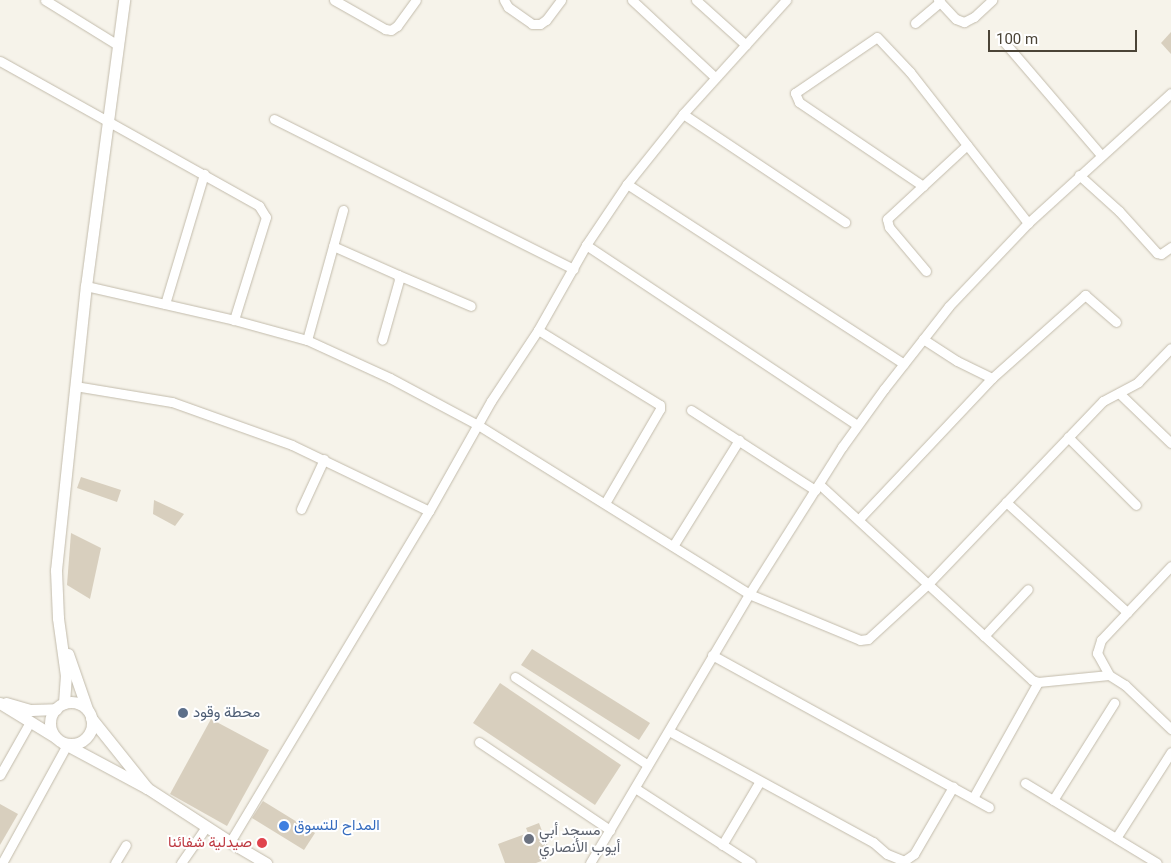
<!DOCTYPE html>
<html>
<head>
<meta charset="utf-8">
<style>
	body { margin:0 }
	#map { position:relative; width:1171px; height:863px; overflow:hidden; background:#f6f3ea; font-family:Roboto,Vazirmatn,sans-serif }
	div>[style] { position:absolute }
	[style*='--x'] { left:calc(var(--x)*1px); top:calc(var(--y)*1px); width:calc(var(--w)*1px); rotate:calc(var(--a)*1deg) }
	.building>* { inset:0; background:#d8cfbe }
	.roads { filter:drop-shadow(0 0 1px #c2bbab) drop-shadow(0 0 1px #c2bbab) }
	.minor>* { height:9px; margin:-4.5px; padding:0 4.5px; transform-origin:4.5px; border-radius:4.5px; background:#fff }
	.tertiary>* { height:11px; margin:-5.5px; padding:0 5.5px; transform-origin:5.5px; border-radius:5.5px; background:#fff }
	.tertiary>.ring { margin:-5.5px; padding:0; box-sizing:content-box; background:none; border:11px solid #fff; border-radius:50% }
	.dots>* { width:14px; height:14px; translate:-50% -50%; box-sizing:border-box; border:2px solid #fff; border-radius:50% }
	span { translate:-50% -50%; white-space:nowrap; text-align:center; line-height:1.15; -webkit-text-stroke:4px #fff; paint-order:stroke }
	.service-label { font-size:15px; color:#4e5e75 }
	.left { translate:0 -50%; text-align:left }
	.shop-label { font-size:15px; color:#366cbe }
	.worship-label { font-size:15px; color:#5b616d }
	.health-label { font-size:15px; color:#be3a42 }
	.right { translate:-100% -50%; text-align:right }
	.scale { position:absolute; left:988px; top:30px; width:149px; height:22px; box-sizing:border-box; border:2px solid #4b4437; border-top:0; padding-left:6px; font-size:15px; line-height:18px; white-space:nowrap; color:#4b4437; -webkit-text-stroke:4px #fff; paint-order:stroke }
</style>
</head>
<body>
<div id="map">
	<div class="building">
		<i style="clip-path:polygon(1171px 32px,1171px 54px,1161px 43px)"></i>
		<i style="clip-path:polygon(81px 477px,121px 490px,117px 502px,77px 488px)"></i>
		<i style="clip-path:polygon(154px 500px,184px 514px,175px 526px,153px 514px)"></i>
		<i style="clip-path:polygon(71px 533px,101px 548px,90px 599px,67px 585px)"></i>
		<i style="clip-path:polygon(532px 649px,650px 723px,639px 740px,521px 665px)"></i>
		<i style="clip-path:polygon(500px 683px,621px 765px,595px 805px,473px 723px)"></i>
		<i style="clip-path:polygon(211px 719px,269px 750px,227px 826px,170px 794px)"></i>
		<i style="clip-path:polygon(263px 801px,315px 833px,304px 850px,252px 818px)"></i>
		<i style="clip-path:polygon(0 804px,18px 814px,0 845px)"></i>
		<i style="clip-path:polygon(539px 823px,552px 857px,536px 863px,505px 863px,498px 844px,528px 833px,526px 828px)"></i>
	</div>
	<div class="roads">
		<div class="minor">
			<i style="--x:45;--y:0;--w:86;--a:31.7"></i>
			<i style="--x:334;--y:0;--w:59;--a:29.6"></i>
			<i style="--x:385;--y:29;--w:6;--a:9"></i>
			<i style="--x:391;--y:30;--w:7;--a:-34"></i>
			<i style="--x:397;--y:26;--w:32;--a:-54"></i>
			<i style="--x:504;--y:0;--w:8;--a:60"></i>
			<i style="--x:508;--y:7;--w:29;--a:35"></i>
			<i style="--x:532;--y:24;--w:8;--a:0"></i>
			<i style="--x:540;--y:24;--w:7;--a:-34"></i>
			<i style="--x:546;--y:20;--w:25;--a:-53"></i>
			<i style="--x:632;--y:0;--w:113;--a:42.9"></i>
			<i style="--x:696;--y:0;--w:67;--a:42"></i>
			<i style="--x:938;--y:0;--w:26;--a:47"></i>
			<i style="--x:956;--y:19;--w:9;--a:21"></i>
			<i style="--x:964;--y:22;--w:11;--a:-27"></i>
			<i style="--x:974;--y:17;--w:25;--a:-43"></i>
			<i style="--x:915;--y:23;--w:33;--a:-40"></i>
			<i style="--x:1005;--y:43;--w:148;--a:49.4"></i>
			<i style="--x:0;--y:61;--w:297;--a:29.2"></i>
			<i style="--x:259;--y:206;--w:13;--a:58"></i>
			<i style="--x:266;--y:217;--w:108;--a:107.3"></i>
			<i style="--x:683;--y:114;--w:195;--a:33.7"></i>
			<i style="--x:274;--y:119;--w:335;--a:26.6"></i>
			<i style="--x:1079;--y:175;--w:54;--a:42"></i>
			<i style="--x:1119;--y:211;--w:57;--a:47.9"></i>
			<i style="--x:1157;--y:253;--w:4;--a:14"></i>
			<i style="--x:1161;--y:254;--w:12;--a:-35"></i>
			<i style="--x:627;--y:184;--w:330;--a:33"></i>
			<i style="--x:923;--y:186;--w:150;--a:-145.9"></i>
			<i style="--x:799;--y:102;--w:10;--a:-114"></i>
			<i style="--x:795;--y:93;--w:99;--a:-34.3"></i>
			<i style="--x:877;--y:37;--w:48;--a:46.7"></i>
			<i style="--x:910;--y:72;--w:192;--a:52"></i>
			<i style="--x:586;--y:245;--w:325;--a:33.6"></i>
			<i style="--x:333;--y:246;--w:71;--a:24"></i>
			<i style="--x:398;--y:275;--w:5;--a:79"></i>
			<i style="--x:399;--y:280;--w:62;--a:105.8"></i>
			<i style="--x:926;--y:271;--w:57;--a:-130.1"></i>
			<i style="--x:889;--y:227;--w:8;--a:-104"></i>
			<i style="--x:887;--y:219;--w:109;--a:-42.8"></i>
			<i style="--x:398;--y:275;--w:79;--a:23"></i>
			<i style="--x:86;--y:286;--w:152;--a:12.9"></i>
			<i style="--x:234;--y:320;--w:76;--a:15.3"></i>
			<i style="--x:307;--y:340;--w:91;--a:24.6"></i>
			<i style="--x:390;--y:378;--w:100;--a:28.1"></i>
			<i style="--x:478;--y:425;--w:319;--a:31.9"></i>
			<i style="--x:749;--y:594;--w:120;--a:22.5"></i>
			<i style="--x:860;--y:640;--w:8;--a:-7"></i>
			<i style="--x:868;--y:639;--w:81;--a:-42.5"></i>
			<i style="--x:928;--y:584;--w:253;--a:-46.3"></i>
			<i style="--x:1103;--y:401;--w:40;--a:-28"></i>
			<i style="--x:1138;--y:382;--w:47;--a:-45.9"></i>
			<i style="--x:165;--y:304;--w:136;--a:-73.3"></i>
			<i style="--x:538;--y:330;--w:143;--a:31.6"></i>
			<i style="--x:660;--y:405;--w:4;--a:90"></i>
			<i style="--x:660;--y:409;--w:109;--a:120.3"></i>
			<i style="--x:923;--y:339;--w:40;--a:32.9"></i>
			<i style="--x:957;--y:361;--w:39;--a:26"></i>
			<i style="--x:307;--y:340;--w:135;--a:-74.5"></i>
			<i style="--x:75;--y:386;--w:98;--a:9.4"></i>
			<i style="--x:172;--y:402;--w:127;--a:19.7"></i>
			<i style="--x:292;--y:445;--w:152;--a:25.7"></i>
			<i style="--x:1119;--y:393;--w:72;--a:43.9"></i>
			<i style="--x:691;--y:410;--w:148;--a:32.8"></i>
			<i style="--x:1068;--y:437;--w:96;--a:45"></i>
			<i style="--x:819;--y:484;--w:289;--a:42.6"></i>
			<i style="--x:1032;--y:680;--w:6;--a:18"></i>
			<i style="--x:1038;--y:682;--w:71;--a:-5.6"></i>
			<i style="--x:1006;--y:502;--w:164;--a:42.3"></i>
			<i style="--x:301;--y:509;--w:55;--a:-65.3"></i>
			<i style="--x:859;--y:519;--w:194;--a:-46.7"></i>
			<i style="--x:992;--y:378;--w:125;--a:-41.7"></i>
			<i style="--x:1085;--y:295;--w:41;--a:41.1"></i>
			<i style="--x:673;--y:546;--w:125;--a:-58.1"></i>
			<i style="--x:1171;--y:566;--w:102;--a:133.4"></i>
			<i style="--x:1101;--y:640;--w:14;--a:107"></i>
			<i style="--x:1097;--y:653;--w:25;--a:61"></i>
			<i style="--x:1109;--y:675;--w:19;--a:32"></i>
			<i style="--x:1125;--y:685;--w:64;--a:43.7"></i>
			<i style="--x:984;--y:636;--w:64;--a:-46.9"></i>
			<i style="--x:712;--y:655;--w:316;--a:28.8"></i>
			<i style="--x:515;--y:677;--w:159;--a:33.5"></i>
			<i style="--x:669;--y:731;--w:232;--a:28.6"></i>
			<i style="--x:873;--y:842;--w:18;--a:41"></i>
			<i style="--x:887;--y:854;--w:18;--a:22"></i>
			<i style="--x:479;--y:742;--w:158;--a:33.9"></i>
			<i style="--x:0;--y:775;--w:61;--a:-60.5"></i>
			<i style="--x:1025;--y:783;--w:154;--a:31.2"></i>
			<i style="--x:635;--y:788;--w:138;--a:32.9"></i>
			<i style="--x:973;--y:798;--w:133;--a:-60.7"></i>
			<i style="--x:1053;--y:800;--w:115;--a:-57.8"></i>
			<i style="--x:1116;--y:838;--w:102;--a:-57.4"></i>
			<i style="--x:230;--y:842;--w:386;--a:-59"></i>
			<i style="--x:429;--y:511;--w:126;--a:-60.6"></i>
			<i style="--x:491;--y:401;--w:85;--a:-56.5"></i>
			<i style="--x:538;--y:330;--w:98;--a:-60.5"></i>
			<i style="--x:586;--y:245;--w:73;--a:-56.1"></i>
			<i style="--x:627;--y:184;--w:90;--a:-51.3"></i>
			<i style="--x:683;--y:114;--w:154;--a:-47.9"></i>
			<i style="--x:722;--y:845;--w:74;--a:-59.3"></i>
			<i style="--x:2;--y:863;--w:135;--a:-61.2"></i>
			<i style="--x:115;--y:863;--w:21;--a:-59"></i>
			<i style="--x:181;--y:863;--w:44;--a:-55.2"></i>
			<i style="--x:590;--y:863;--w:312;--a:-59.4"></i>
			<i style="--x:749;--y:594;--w:174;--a:-57.7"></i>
			<i style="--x:842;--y:447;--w:72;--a:-54.1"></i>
			<i style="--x:884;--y:389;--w:105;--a:-51.9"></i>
			<i style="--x:949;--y:306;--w:115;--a:-46.4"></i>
			<i style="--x:1028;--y:223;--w:193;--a:-42.3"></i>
			<i style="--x:901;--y:863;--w:16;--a:-35"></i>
			<i style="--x:914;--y:854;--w:78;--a:-59.8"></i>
		</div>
		<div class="tertiary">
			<i style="--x:68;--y:654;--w:58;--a:70.9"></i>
			<i class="ring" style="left:50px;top:702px;width:31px;height:31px"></i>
			<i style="--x:0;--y:703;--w:65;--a:31.7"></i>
			<i style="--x:6;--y:703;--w:26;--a:16"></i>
			<i style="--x:31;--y:710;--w:25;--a:-2"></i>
			<i style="--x:64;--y:703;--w:27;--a:-86"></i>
			<i style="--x:66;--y:676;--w:59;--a:-97.9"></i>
			<i style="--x:58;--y:618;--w:48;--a:-92.4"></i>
			<i style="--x:56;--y:570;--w:286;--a:-84"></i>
			<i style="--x:86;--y:286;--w:289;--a:-82.4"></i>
			<i style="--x:91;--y:718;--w:90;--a:51.3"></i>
			<i style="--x:63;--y:743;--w:95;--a:28.2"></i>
			<i style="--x:147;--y:788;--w:99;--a:33"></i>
			<i style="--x:230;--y:842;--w:42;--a:30.3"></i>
		</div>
	</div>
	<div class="dots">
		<i style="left:183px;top:713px;background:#5c6f8a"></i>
		<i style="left:284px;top:826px;background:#3f7fe0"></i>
		<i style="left:529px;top:839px;background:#6b7280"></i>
		<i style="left:262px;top:843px;background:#e0444e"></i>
	</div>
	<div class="service-label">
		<span class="left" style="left:193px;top:713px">محطة وقود</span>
	</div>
	<div class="shop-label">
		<span class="left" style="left:294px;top:826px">المداح للتسوق</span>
	</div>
	<div class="worship-label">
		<span class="left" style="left:539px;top:839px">مسجد أبي<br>أيوب الأنصاري</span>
	</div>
	<div class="health-label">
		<span class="right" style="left:252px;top:843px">صيدلية شفائنا</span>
	</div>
	<div class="scale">100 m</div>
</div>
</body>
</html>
